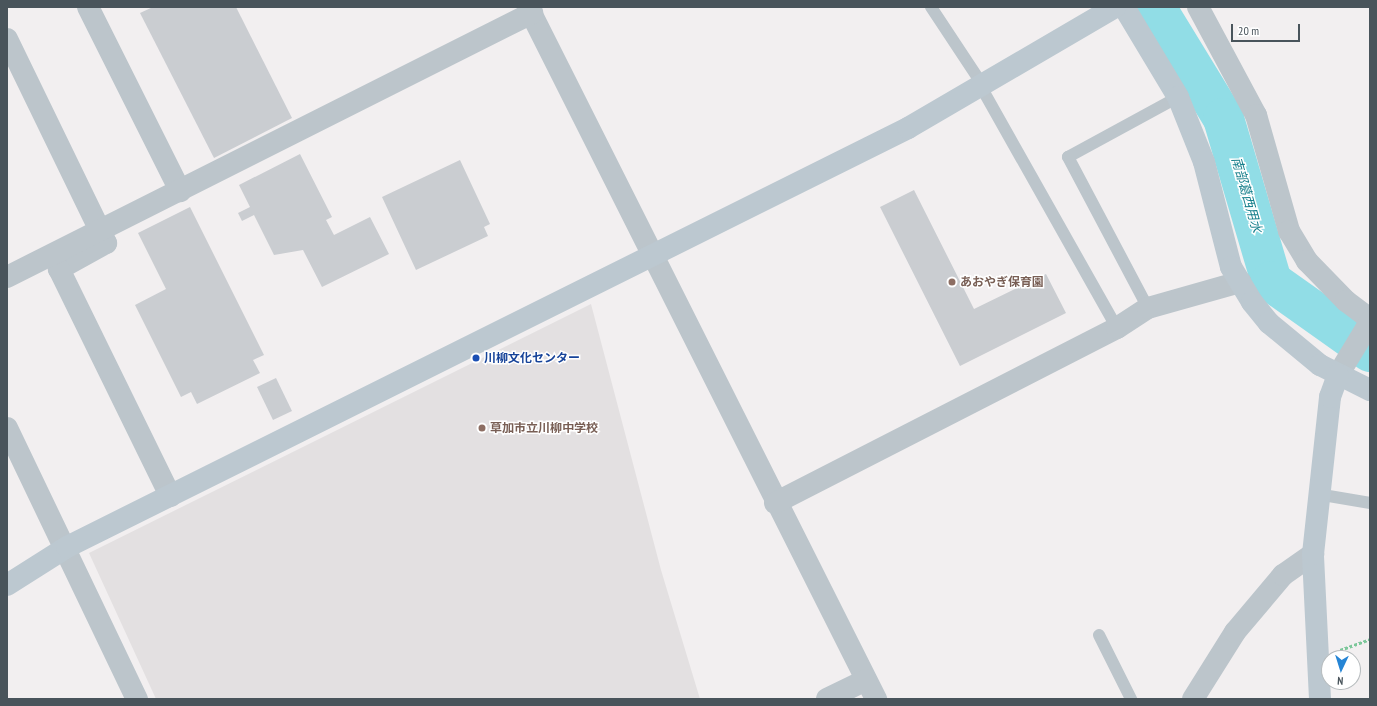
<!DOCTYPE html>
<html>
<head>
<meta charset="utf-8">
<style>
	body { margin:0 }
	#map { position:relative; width:1377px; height:706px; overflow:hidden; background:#f2eff0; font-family:"PT Sans Narrow","Noto Sans JP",sans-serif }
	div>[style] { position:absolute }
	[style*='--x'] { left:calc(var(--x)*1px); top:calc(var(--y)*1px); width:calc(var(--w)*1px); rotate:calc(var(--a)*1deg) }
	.education>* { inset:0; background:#e3e0e1 }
	.river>* { height:41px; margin:-20.5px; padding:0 20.5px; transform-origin:20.5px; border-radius:20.5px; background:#91dde6 }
	.building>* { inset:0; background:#cacdd1 }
	.path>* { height:2.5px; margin-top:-1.25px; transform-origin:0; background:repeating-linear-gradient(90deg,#7cc79a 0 3px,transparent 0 5px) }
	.lane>* { height:12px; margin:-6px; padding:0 6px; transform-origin:6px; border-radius:6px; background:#bcc5cb }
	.street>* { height:22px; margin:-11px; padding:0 11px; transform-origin:11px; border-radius:11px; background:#bcc5cb }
	.secondary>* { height:22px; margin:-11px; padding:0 11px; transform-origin:11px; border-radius:11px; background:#bcc8d0 }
	.dots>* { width:11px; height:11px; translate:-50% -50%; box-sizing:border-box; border:2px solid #fff; border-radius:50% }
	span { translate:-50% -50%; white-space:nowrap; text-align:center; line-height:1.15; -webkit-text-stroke:3px #fff; paint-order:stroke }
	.education-label { font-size:12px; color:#785e54; font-weight:700 }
	.left { translate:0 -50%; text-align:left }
	.transit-label { font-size:12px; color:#164399; font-weight:700 }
	.water-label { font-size:13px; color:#167f8b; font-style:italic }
	.frame { position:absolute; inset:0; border:8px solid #49545b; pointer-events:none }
	.north { position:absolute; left:1321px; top:650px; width:40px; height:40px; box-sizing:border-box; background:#fff; border:1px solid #b6bbbd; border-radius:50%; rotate:184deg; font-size:11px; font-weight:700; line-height:16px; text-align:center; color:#49545b }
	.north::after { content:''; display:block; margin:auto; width:14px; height:18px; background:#2685d5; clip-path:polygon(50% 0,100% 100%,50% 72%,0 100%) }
	.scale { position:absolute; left:1231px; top:24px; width:69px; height:18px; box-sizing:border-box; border:2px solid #49545b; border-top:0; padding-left:5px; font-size:12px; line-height:14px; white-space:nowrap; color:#49545b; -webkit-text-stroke:3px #fff; paint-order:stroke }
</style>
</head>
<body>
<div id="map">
	<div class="education">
		<i style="clip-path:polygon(591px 304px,661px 570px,700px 699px,156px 699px,89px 553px)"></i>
	</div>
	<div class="river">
		<i style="--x:1155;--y:7;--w:130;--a:58.5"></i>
		<i style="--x:1223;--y:118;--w:170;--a:73.6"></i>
		<i style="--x:1271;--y:281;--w:121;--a:35.3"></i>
	</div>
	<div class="building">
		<i style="clip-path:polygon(153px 7px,236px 7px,292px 118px,214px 158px,140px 13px)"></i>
		<i style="clip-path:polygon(300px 154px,332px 217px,326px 220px,334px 235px,370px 217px,389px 254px,322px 287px,303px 250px,274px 255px,254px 215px,242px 221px,238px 213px,250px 207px,239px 185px)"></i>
		<i style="clip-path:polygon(460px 160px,490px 224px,484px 227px,488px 236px,416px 270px,382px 197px)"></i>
		<i style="clip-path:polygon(914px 190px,974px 309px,1046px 274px,1066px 313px,960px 366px,880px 207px)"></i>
		<i style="clip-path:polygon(190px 207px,264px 355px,253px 360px,260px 373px,197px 404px,191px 392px,181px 397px,135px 305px,166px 289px,138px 233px)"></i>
		<i style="clip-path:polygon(276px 378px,292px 411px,273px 420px,257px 387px)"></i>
	</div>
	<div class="path">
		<i style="--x:1340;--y:650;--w:32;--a:-20"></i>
	</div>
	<div class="lane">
		<i style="--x:931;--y:7;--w:92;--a:56.5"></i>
		<i style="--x:980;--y:85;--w:279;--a:60.6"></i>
		<i style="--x:1148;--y:308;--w:171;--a:-117.9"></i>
		<i style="--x:1068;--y:157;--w:125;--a:-28.6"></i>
		<i style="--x:1317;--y:494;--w:54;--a:9.6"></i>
		<i style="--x:1099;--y:635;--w:72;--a:63.4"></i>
	</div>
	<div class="street">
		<i style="--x:88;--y:7;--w:206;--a:63.4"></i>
		<i style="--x:528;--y:7;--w:775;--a:63.3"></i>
		<i style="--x:1198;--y:7;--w:123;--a:61.8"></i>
		<i style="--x:1256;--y:115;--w:121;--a:74.1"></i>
		<i style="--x:1289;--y:231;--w:35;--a:59"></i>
		<i style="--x:1307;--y:261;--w:56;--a:45.7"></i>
		<i style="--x:1346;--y:301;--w:30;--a:37"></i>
		<i style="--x:7;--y:39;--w:227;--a:64.1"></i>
		<i style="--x:106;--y:243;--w:54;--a:151"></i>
		<i style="--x:59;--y:269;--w:253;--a:63.9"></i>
		<i style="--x:7;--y:277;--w:588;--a:-26.7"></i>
		<i style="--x:1338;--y:375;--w:62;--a:-58.9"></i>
		<i style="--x:7;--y:428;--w:301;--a:64.4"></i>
		<i style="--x:775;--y:503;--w:384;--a:-27.1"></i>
		<i style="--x:1117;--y:328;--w:37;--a:-33"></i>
		<i style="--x:1148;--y:308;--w:96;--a:-15.8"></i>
		<i style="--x:827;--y:699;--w:43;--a:-26"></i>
		<i style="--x:1193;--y:699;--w:79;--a:-57.9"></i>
		<i style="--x:1235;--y:632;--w:75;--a:-49.9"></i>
		<i style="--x:1283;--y:575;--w:37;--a:-35"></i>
	</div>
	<div class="secondary">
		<i style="--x:1124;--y:7;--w:105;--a:59"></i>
		<i style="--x:1178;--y:97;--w:70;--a:68.2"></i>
		<i style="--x:1204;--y:162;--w:108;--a:75.6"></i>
		<i style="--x:1231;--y:267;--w:41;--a:59"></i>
		<i style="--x:1252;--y:302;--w:27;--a:51"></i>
		<i style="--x:1269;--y:323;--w:66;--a:39.5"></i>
		<i style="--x:1320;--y:365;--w:56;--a:26.6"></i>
		<i style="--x:7;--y:585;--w:71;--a:-32.3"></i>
		<i style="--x:67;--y:547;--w:940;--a:-26.48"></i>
		<i style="--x:908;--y:128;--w:240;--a:-30.3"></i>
		<i style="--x:1320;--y:699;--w:145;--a:-92.8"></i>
		<i style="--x:1313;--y:554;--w:158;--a:-83.8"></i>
		<i style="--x:1330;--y:397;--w:23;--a:-70"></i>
	</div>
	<div class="dots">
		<i style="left:952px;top:282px;background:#8d6e63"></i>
		<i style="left:476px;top:358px;background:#1a4fb4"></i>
		<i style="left:482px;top:428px;background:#8d6e63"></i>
	</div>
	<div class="education-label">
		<span class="left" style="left:960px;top:282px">あおやぎ保育園</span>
		<span class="left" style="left:490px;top:428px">草加市立川柳中学校</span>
	</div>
	<div class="transit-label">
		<span class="left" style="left:484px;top:358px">川柳文化センター</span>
	</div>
	<div class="water-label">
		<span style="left:1246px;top:195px;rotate:74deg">南部葛西用水</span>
	</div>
	<div class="frame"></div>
	<div class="north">N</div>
	<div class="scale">20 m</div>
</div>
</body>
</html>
